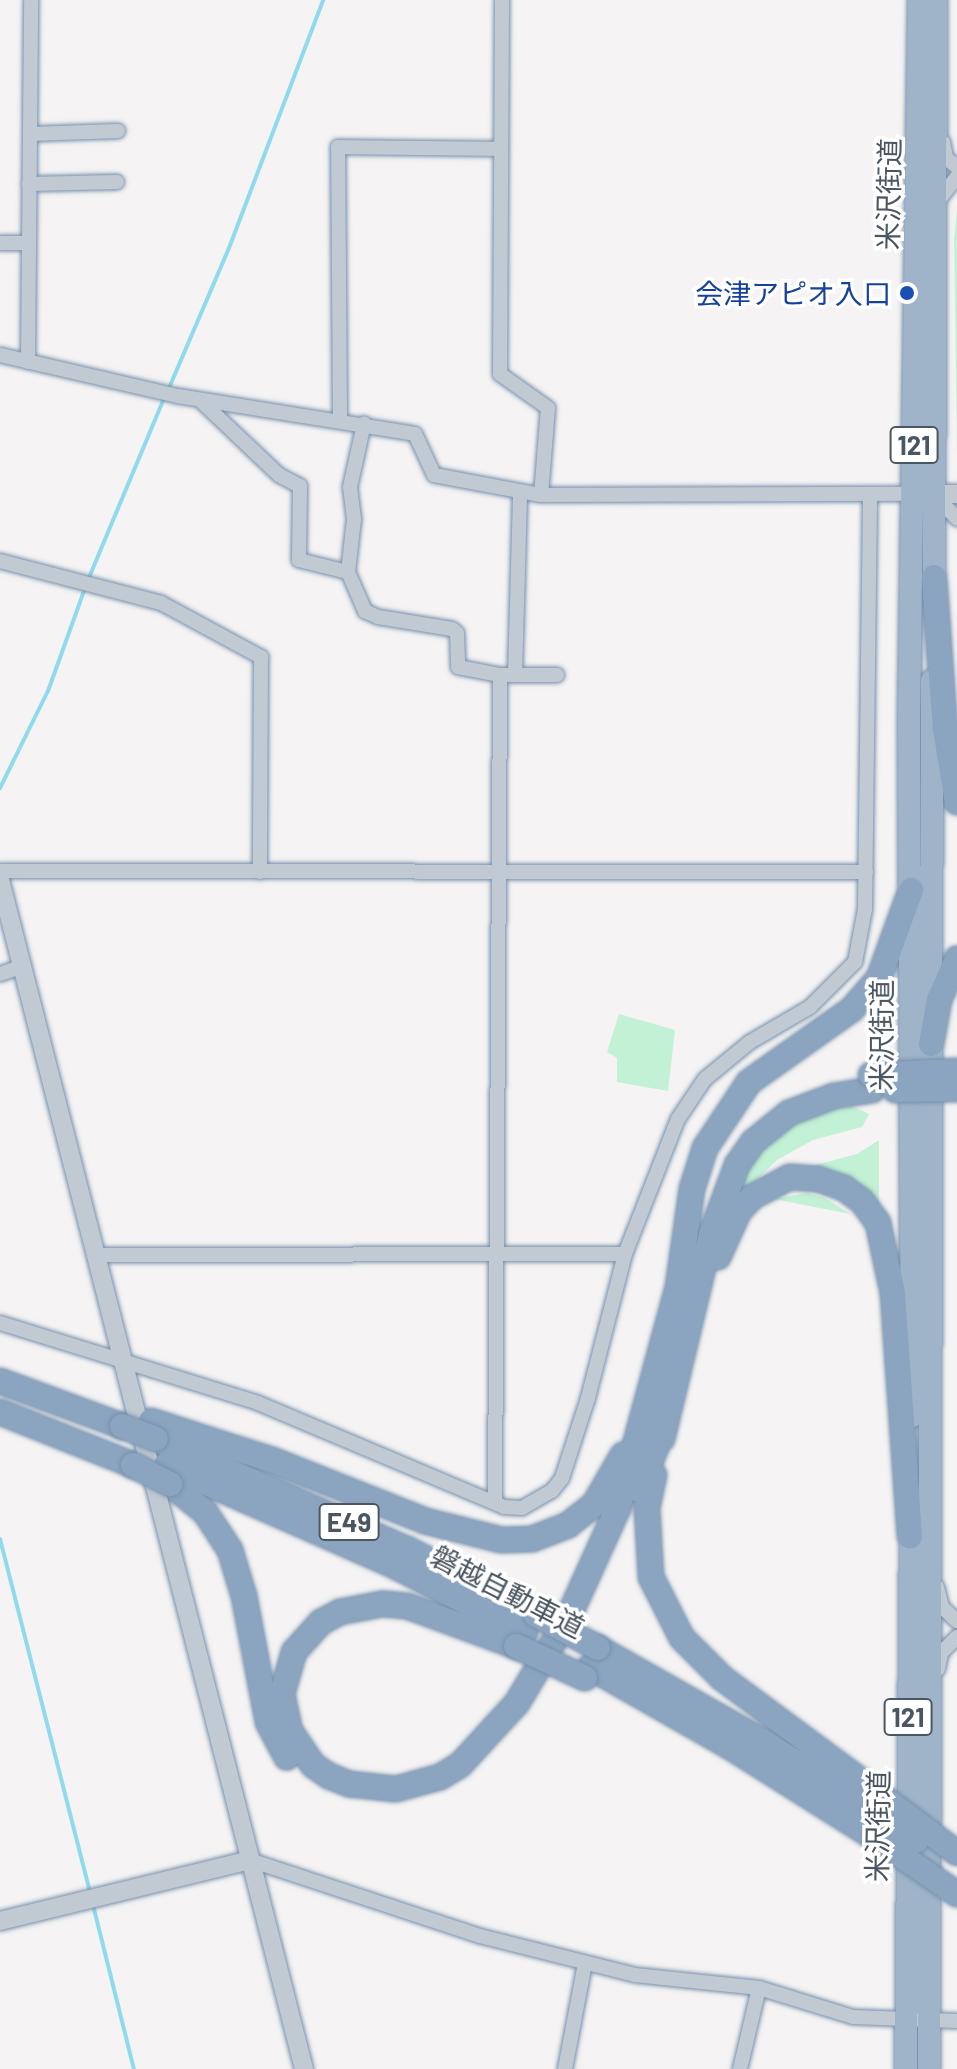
<!DOCTYPE html>
<html>
<head>
<meta charset="utf-8">
<style>
	body { margin:0 }
	#map { position:relative; width:957px; height:2069px; overflow:hidden; background:#f5f3f3; font-family:Barlow,"Noto Sans JP",sans-serif }
	div>[style] { position:absolute }
	[style*='--x'] { left:calc(var(--x)*1px); top:calc(var(--y)*1px); width:calc(var(--w)*1px); rotate:calc(var(--a)*1deg) }
	.green>* { inset:0; background:#c3f1d5 }
	.stream>* { height:4px; margin:-2px; padding:0 2px; transform-origin:2px; border-radius:2px; background:#90daee }
	.roads { filter:drop-shadow(0 0 2px #7690ad) drop-shadow(0 0 2px #7690ad) }
	.minor>* { height:14px; margin:-7px; padding:0 7px; transform-origin:7px; border-radius:7px; background:#c1cad2 }
	.tertiary>* { height:18px; margin:-9px; padding:0 9px; transform-origin:9px; border-radius:9px; background:#c1cad2 }
	.trunk>* { height:22px; margin:-11px; padding:0 11px; transform-origin:11px; border-radius:11px; background:#9fb4c9 }
	.motorway>* { height:24px; margin:-12px; padding:0 12px; transform-origin:12px; border-radius:12px; background:#8ba5c1 }
	.bridges { filter:drop-shadow(0 0 2px #7690ad) drop-shadow(0 0 2px #7690ad) }
	.motorway-bridge>* { height:24px; margin:-12px; padding:0 12px; transform-origin:12px; border-radius:12px; background:#8ba5c1 }
	.dots>* { width:22px; height:22px; translate:-50% -50%; box-sizing:border-box; border:4px solid #fff; border-radius:50% }
	span { translate:-50% -50%; white-space:nowrap; text-align:center; line-height:1.15; -webkit-text-stroke:7px #fff; paint-order:stroke }
	.shield-label span { padding:2px 6px; background:#fff; border:2px solid; border-radius:6px; -webkit-text-stroke-width:0 }
	.shield-label { font-size:26px; color:#4a5661; font-weight:700 }
	.street-label { font-size:28px; color:#4a5661 }
	.transit-label { font-size:28px; color:#164399 }
	.right { translate:-100% -50%; text-align:right }
</style>
</head>
<body>
<div id="map">
	<div class="green">
		<i style="clip-path:polygon(957px 208px,957px 454px,954px 239px)"></i>
		<i style="clip-path:polygon(619px 1014px,675px 1030px,668px 1091px,617px 1082px,617px 1058px,607px 1052px)"></i>
		<i style="clip-path:polygon(852px 1106px,869px 1114px,862px 1127px,813px 1140px,777px 1160px,721px 1214px,763px 1138px,803px 1114px)"></i>
		<i style="clip-path:polygon(879px 1140px,879px 1204px,804px 1168px,857px 1154px)"></i>
		<i style="clip-path:polygon(807px 1193px,825px 1198px,850px 1214px,774px 1199px)"></i>
	</div>
	<div class="stream">
		<i style="--x:169;--y:388;--w:152;--a:-66.8"></i>
		<i style="--x:229;--y:248;--w:265;--a:-69.2"></i>
		<i style="--x:88;--y:580;--w:199;--a:-67.3"></i>
		<i style="--x:0;--y:788;--w:108;--a:-63.7"></i>
		<i style="--x:48;--y:691;--w:109;--a:-70.2"></i>
		<i style="--x:0;--y:1539;--w:364;--a:75.7"></i>
		<i style="--x:93;--y:1905;--w:169;--a:76"></i>
	</div>
	<div class="roads">
		<div class="minor">
			<i style="--x:502;--y:0;--w:374;--a:90.3"></i>
			<i style="--x:500;--y:374;--w:59;--a:35.3"></i>
			<i style="--x:548;--y:408;--w:87;--a:94.6"></i>
			<i style="--x:541;--y:495;--w:373;--a:-0.2"></i>
			<i style="--x:30;--y:134;--w:88;--a:-2"></i>
			<i style="--x:943;--y:142;--w:16;--a:79"></i>
			<i style="--x:946;--y:158;--w:14;--a:39"></i>
			<i style="--x:29;--y:184;--w:88;--a:-1.3"></i>
			<i style="--x:938;--y:201;--w:31;--a:-52"></i>
			<i style="--x:0;--y:243;--w:29;--a:0"></i>
			<i style="--x:0;--y:355;--w:183;--a:13"></i>
			<i style="--x:178;--y:396;--w:240;--a:9.1"></i>
			<i style="--x:415;--y:434;--w:45;--a:65.1"></i>
			<i style="--x:434;--y:475;--w:109;--a:10.6"></i>
			<i style="--x:28;--y:362;--w:362;--a:-89.5"></i>
			<i style="--x:201;--y:401;--w:108;--a:43.5"></i>
			<i style="--x:279;--y:475;--w:24;--a:28"></i>
			<i style="--x:300;--y:486;--w:74;--a:90.8"></i>
			<i style="--x:299;--y:560;--w:50;--a:13.8"></i>
			<i style="--x:348;--y:572;--w:43;--a:66.4"></i>
			<i style="--x:365;--y:611;--w:14;--a:25"></i>
			<i style="--x:378;--y:617;--w:75;--a:9.2"></i>
			<i style="--x:452;--y:629;--w:6;--a:39"></i>
			<i style="--x:457;--y:633;--w:34;--a:88"></i>
			<i style="--x:458;--y:667;--w:43;--a:10.8"></i>
			<i style="--x:500;--y:675;--w:57;--a:0"></i>
			<i style="--x:340;--y:419;--w:272;--a:-90.4"></i>
			<i style="--x:338;--y:147;--w:162;--a:0.7"></i>
			<i style="--x:934;--y:494;--w:34;--a:47"></i>
			<i style="--x:0;--y:561;--w:166;--a:14.6"></i>
			<i style="--x:161;--y:603;--w:114;--a:28.4"></i>
			<i style="--x:261;--y:657;--w:215;--a:90.3"></i>
			<i style="--x:348;--y:572;--w:53;--a:-83.5"></i>
			<i style="--x:354;--y:519;--w:32;--a:-97"></i>
			<i style="--x:350;--y:487;--w:65;--a:-77.5"></i>
			<i style="--x:515;--y:675;--w:181;--a:-88.4"></i>
			<i style="--x:0;--y:871;--w:866;--a:0.07"></i>
			<i style="--x:0;--y:974;--w:24;--a:-19"></i>
			<i style="--x:96;--y:1255;--w:529;--a:-0.11"></i>
			<i style="--x:0;--y:1323;--w:270;--a:17.2"></i>
			<i style="--x:258;--y:1403;--w:267;--a:22.9"></i>
			<i style="--x:504;--y:1507;--w:18;--a:3"></i>
			<i style="--x:522;--y:1508;--w:34;--a:-30"></i>
			<i style="--x:552;--y:1491;--w:16;--a:-52"></i>
			<i style="--x:562;--y:1478;--w:84;--a:-72"></i>
			<i style="--x:588;--y:1398;--w:149;--a:-75.6"></i>
			<i style="--x:625;--y:1254;--w:145;--a:-68.6"></i>
			<i style="--x:678;--y:1119;--w:48;--a:-56"></i>
			<i style="--x:705;--y:1079;--w:58;--a:-39.4"></i>
			<i style="--x:750;--y:1042;--w:69;--a:-30.3"></i>
			<i style="--x:810;--y:1007;--w:64;--a:-45"></i>
			<i style="--x:855;--y:962;--w:54;--a:-79.3"></i>
			<i style="--x:865;--y:909;--w:415;--a:-89.3"></i>
			<i style="--x:495;--y:1499;--w:824;--a:-89.65"></i>
			<i style="--x:937;--y:1587;--w:21;--a:76"></i>
			<i style="--x:942;--y:1607;--w:21;--a:43"></i>
			<i style="--x:938;--y:1669;--w:16;--a:-79"></i>
			<i style="--x:941;--y:1653;--w:23;--a:-45"></i>
			<i style="--x:250;--y:1860;--w:242;--a:18.3"></i>
			<i style="--x:480;--y:1936;--w:160;--a:14.1"></i>
			<i style="--x:635;--y:1975;--w:125;--a:6"></i>
			<i style="--x:759;--y:1988;--w:98;--a:17.1"></i>
			<i style="--x:853;--y:2017;--w:104;--a:2.2"></i>
			<i style="--x:565;--y:2069;--w:108;--a:-79.3"></i>
			<i style="--x:740;--y:2069;--w:83;--a:-76.8"></i>
		</div>
		<div class="tertiary">
			<i style="--x:920;--y:494;--w:37;--a:0"></i>
			<i style="--x:0;--y:880;--w:1227;--a:75.66"></i>
			<i style="--x:0;--y:1921;--w:257;--a:-13.7"></i>
		</div>
		<div class="trunk">
			<i style="--x:934;--y:595;--w:595;--a:-89.81"></i>
			<i style="--x:912;--y:1416;--w:696;--a:-90.25"></i>
			<i style="--x:909;--y:720;--w:720;--a:-89.2"></i>
			<i style="--x:906;--y:2069;--w:551;--a:-89.48"></i>
			<i style="--x:929;--y:2069;--w:1388;--a:-89.88"></i>
		</div>
		<div class="motorway">
			<i style="--x:934;--y:577;--w:152;--a:85.9"></i>
			<i style="--x:945;--y:729;--w:74;--a:80.7"></i>
			<i style="--x:931;--y:1044;--w:45;--a:-79.7"></i>
			<i style="--x:939;--y:1000;--w:45;--a:-66.3"></i>
			<i style="--x:718;--y:1257;--w:51;--a:-65.5"></i>
			<i style="--x:739;--y:1211;--w:19;--a:-47"></i>
			<i style="--x:752;--y:1197;--w:43;--a:-27.8"></i>
			<i style="--x:790;--y:1177;--w:28;--a:4"></i>
			<i style="--x:818;--y:1179;--w:28;--a:19"></i>
			<i style="--x:844;--y:1188;--w:22;--a:36"></i>
			<i style="--x:862;--y:1201;--w:27;--a:54"></i>
			<i style="--x:878;--y:1223;--w:72;--a:77.9"></i>
			<i style="--x:893;--y:1293;--w:244;--a:86"></i>
			<i style="--x:0;--y:1381;--w:130;--a:20.2"></i>
			<i style="--x:0;--y:1412;--w:143;--a:21.7"></i>
			<i style="--x:151;--y:1421;--w:127;--a:17.9"></i>
			<i style="--x:272;--y:1460;--w:165;--a:21.7"></i>
			<i style="--x:425;--y:1521;--w:79;--a:13.9"></i>
			<i style="--x:502;--y:1540;--w:30;--a:-2"></i>
			<i style="--x:532;--y:1539;--w:39;--a:-21"></i>
			<i style="--x:568;--y:1525;--w:33;--a:-38"></i>
			<i style="--x:594;--y:1505;--w:58;--a:-59.9"></i>
			<i style="--x:156;--y:1439;--w:274;--a:23.7"></i>
			<i style="--x:407;--y:1549;--w:145;--a:27.1"></i>
			<i style="--x:662;--y:1439;--w:210;--a:-76.5"></i>
			<i style="--x:711;--y:1235;--w:75;--a:-69.6"></i>
			<i style="--x:737;--y:1165;--w:28;--a:-55"></i>
			<i style="--x:753;--y:1142;--w:46;--a:-38.9"></i>
			<i style="--x:789;--y:1113;--w:48;--a:-20.7"></i>
			<i style="--x:834;--y:1096;--w:39;--a:-9"></i>
			<i style="--x:166;--y:1465;--w:250;--a:23.8"></i>
			<i style="--x:395;--y:1566;--w:146;--a:26.9"></i>
			<i style="--x:654;--y:1475;--w:34;--a:102"></i>
			<i style="--x:647;--y:1508;--w:69;--a:86.7"></i>
			<i style="--x:651;--y:1577;--w:68;--a:63.1"></i>
			<i style="--x:682;--y:1638;--w:57;--a:45"></i>
			<i style="--x:722;--y:1678;--w:197;--a:36.5"></i>
			<i style="--x:170;--y:1484;--w:45;--a:38.7"></i>
			<i style="--x:205;--y:1512;--w:45;--a:56.7"></i>
			<i style="--x:230;--y:1550;--w:48;--a:73.1"></i>
			<i style="--x:244;--y:1596;--w:128;--a:79.2"></i>
			<i style="--x:268;--y:1722;--w:40;--a:62"></i>
			<i style="--x:639;--y:1490;--w:70;--a:-68.2"></i>
			<i style="--x:516;--y:1646;--w:116;--a:-159.8"></i>
			<i style="--x:407;--y:1606;--w:25;--a:-175"></i>
			<i style="--x:382;--y:1604;--w:43;--a:169.2"></i>
			<i style="--x:340;--y:1612;--w:21;--a:152"></i>
			<i style="--x:321;--y:1622;--w:40;--a:132"></i>
			<i style="--x:294;--y:1652;--w:44;--a:105.9"></i>
			<i style="--x:282;--y:1694;--w:38;--a:78"></i>
			<i style="--x:290;--y:1731;--w:41;--a:55.9"></i>
			<i style="--x:313;--y:1765;--w:19;--a:35"></i>
			<i style="--x:329;--y:1776;--w:22;--a:22"></i>
			<i style="--x:349;--y:1784;--w:47;--a:6.1"></i>
			<i style="--x:396;--y:1789;--w:46;--a:-15.3"></i>
			<i style="--x:440;--y:1777;--w:23;--a:-31"></i>
			<i style="--x:460;--y:1765;--w:84;--a:-47.4"></i>
			<i style="--x:517;--y:1703;--w:101;--a:-59.1"></i>
			<i style="--x:569;--y:1616;--w:119;--a:-65.6"></i>
			<i style="--x:618;--y:1508;--w:229;--a:-74.8"></i>
			<i style="--x:678;--y:1287;--w:99;--a:-81.9"></i>
			<i style="--x:692;--y:1189;--w:43;--a:-72.4"></i>
			<i style="--x:705;--y:1148;--w:79;--a:-56.3"></i>
			<i style="--x:749;--y:1082;--w:126;--a:-35.3"></i>
			<i style="--x:852;--y:1009;--w:41;--a:-48.9"></i>
			<i style="--x:879;--y:978;--w:94;--a:-70"></i>
			<i style="--x:598;--y:1648;--w:189;--a:29.6"></i>
			<i style="--x:762;--y:1741;--w:138;--a:32.5"></i>
			<i style="--x:590;--y:1667;--w:160;--a:29.6"></i>
			<i style="--x:729;--y:1746;--w:176;--a:32.2"></i>
		</div>
	</div>
	<div class="bridges">
		<div class="motorway-bridge">
			<i style="--x:871;--y:1075;--w:86;--a:-2.7"></i>
			<i style="--x:895;--y:1090;--w:62;--a:-0.9"></i>
			<i style="--x:122;--y:1426;--w:36;--a:21"></i>
			<i style="--x:133;--y:1465;--w:42;--a:27.2"></i>
			<i style="--x:536;--y:1615;--w:70;--a:28"></i>
			<i style="--x:516;--y:1646;--w:76;--a:24.9"></i>
			<i style="--x:880;--y:1795;--w:96;--a:37"></i>
			<i style="--x:878;--y:1815;--w:46;--a:34.4"></i>
			<i style="--x:878;--y:1840;--w:96;--a:34.4"></i>
		</div>
	</div>
	<div class="dots">
		<i style="left:907px;top:293px;background:#1a4fb4"></i>
	</div>
	<div class="shield-label">
		<span style="left:914px;top:445px">121</span>
		<span style="left:349px;top:1522px">E49</span>
		<span style="left:908px;top:1717px">121</span>
	</div>
	<div class="street-label">
		<span style="left:888px;top:194px;rotate:-89deg">米沢街道</span>
		<span style="left:881px;top:1035px;rotate:-90deg">米沢街道</span>
		<span style="left:508px;top:1591px;rotate:27deg">磐越自動車道</span>
		<span style="left:877px;top:1826px;rotate:-89deg">米沢街道</span>
	</div>
	<div class="transit-label">
		<span class="right" style="left:891px;top:293px">会津アピオ入口</span>
	</div>
</div>
</body>
</html>
